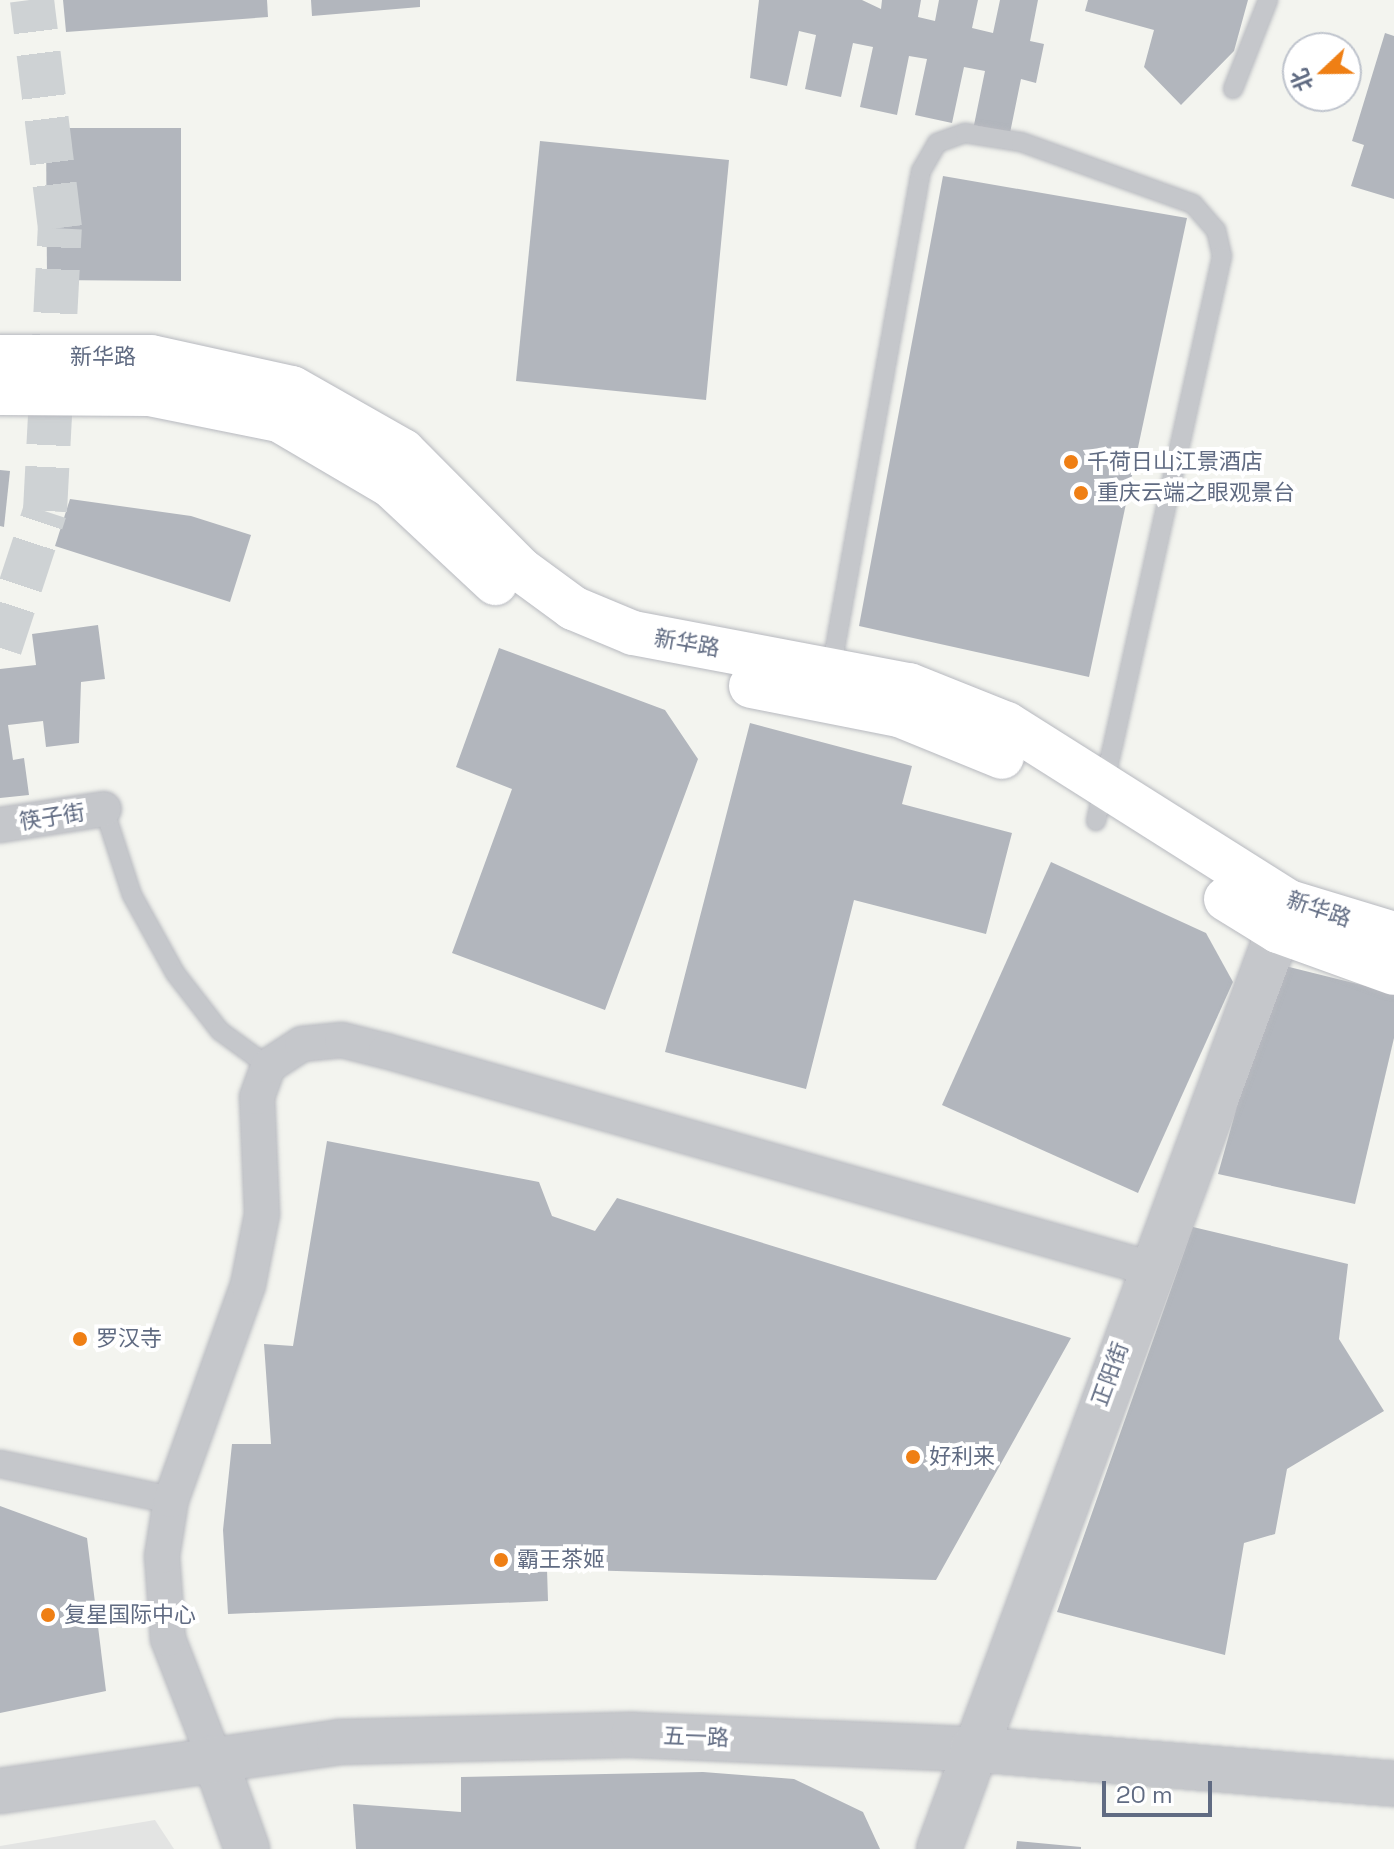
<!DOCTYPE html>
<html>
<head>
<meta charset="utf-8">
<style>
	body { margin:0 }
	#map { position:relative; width:1394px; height:1849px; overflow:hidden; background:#f3f4ef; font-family:"Space Grotesk","Noto Sans SC",sans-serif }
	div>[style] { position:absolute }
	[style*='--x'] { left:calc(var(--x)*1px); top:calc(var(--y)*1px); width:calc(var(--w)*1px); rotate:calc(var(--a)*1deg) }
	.built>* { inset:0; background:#e3e4e3 }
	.building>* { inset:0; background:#b2b6bd }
	.primary-tunnel>* { height:44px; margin-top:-22px; transform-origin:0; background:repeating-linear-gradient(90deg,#ced2d4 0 44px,transparent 0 66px) }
	.roads { filter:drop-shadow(0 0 2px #b7b9bf) drop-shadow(0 0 2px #b7b9bf) }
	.service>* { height:18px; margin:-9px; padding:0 9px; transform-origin:9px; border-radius:9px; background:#c5c7cb }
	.pedestrian>* { height:26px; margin:-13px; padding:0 13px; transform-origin:13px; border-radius:13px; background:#c5c7cb }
	.minor>* { height:34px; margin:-17px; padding:0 17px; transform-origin:17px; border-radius:17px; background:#c5c7cb }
	.tertiary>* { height:44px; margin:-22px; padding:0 22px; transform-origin:22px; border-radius:22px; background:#c5c7cb }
	.secondary>* { height:44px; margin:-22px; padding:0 22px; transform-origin:22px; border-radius:22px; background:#fff }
	.dots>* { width:22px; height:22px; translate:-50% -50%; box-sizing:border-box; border:4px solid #fff; border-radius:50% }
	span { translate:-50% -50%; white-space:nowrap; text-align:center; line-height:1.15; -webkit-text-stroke:8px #fff; paint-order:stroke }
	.street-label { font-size:22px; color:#606b82 }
	.poi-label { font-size:22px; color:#606b82 }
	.left { translate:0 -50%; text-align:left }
	.north { position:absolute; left:1282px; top:32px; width:80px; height:80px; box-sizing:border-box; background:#fff; border:2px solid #bfc4cd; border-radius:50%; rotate:248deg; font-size:22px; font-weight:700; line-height:32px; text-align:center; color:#606b82 }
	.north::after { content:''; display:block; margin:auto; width:28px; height:36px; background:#ef7f14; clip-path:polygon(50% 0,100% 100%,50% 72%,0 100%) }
	.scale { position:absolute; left:1102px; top:1781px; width:110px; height:36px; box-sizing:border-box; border:4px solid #606b82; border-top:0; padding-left:10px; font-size:24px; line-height:28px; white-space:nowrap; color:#606b82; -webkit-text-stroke:6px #fff; paint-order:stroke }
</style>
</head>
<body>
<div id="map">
	<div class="built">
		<i style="clip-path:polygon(155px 1820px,174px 1849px,0 1849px,0 1846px)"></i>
	</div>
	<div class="building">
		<i style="clip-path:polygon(63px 0,267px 0,268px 17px,66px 32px)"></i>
		<i style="clip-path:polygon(311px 0,420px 0,420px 7px,312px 16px)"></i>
		<i style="clip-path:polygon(759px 0,862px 0,881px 9px,882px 0,921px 0,918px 17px,935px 21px,939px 0,978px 0,972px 28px,993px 33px,1000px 0,1038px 0,1030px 41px,1044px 44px,1036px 83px,1021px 79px,1010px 133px,974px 125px,985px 71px,964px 67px,952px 123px,915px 115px,927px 59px,909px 56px,897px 115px,860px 107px,873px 47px,853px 43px,841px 97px,805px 89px,816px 35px,799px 31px,787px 86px,750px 78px)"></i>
		<i style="clip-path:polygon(1088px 0,1248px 0,1234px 51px,1181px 105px,1144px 67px,1154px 30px,1085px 11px)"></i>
		<i style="clip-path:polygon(1385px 33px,1394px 36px,1394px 199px,1351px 186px,1364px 145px,1352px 141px)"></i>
		<i style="clip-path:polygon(46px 128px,181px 128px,181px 281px,47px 280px)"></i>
		<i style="clip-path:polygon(540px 141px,729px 160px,706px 400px,516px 381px)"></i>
		<i style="clip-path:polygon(943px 176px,1187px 218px,1089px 677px,859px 626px)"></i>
		<i style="clip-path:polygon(0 470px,10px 471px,4px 527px,0 526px)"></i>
		<i style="clip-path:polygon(70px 499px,191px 516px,251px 535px,230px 602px,55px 546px)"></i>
		<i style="clip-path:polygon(98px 625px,105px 679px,81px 682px,79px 743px,46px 747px,43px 721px,8px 725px,13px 760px,24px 758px,29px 795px,0 798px,0 669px,36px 665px,32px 634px)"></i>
		<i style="clip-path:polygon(499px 648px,665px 710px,698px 759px,605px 1010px,452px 953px,512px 789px,456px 767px)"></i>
		<i style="clip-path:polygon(750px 723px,912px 766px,902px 804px,1012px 833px,986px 934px,854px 900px,806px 1089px,665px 1052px)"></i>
		<i style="clip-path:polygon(1051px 862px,1206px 933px,1233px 982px,1138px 1193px,942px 1105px)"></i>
		<i style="clip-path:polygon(1277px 964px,1394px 993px,1394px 1038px,1355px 1204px,1218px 1174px)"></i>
		<i style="clip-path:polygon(327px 1141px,539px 1182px,552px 1216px,595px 1231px,617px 1198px,1071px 1338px,936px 1580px,547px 1569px,548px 1601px,228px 1614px,223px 1530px,232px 1444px,271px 1444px,264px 1344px,293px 1346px)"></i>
		<i style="clip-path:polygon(1193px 1227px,1348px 1264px,1339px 1339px,1384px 1411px,1287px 1469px,1275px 1534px,1244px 1543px,1225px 1655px,1057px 1612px)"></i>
		<i style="clip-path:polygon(0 1506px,87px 1538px,106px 1691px,0 1713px)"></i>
		<i style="clip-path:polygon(703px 1772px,794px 1779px,863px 1812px,880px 1849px,356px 1849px,353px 1804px,461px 1812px,461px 1777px)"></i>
		<i style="clip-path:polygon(1017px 1841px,1081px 1847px,1081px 1849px,1016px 1849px)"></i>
	</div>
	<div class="primary-tunnel">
		<i style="--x:0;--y:648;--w:144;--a:-71.8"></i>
		<i style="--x:45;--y:511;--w:283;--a:-87"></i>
		<i style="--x:60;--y:228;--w:230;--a:-97"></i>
	</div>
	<div class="roads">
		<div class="service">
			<i style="--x:1233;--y:89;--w:96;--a:-68.5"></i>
			<i style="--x:831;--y:670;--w:507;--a:-79.78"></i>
			<i style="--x:921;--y:171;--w:32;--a:-60"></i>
			<i style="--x:937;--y:143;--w:30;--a:-20"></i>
			<i style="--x:965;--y:133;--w:57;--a:9.1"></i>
			<i style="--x:1021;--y:142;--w:183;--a:19.8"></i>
			<i style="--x:1193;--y:204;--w:35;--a:49"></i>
			<i style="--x:1216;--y:230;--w:27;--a:77"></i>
			<i style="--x:1222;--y:256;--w:579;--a:102.57"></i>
			<i style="--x:104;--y:809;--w:90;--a:72"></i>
			<i style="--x:132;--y:895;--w:89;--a:61.1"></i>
			<i style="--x:175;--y:973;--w:73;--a:52.2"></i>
			<i style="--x:220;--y:1031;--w:59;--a:36.1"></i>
		</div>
		<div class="pedestrian">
			<i style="--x:0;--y:1464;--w:175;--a:11.9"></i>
		</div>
		<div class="minor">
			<i style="--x:0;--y:825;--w:105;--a:-8.7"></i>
			<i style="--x:214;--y:1757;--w:127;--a:-111.3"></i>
			<i style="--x:168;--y:1639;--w:83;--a:-94.1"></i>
			<i style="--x:162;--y:1556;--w:57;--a:-80.9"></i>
			<i style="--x:171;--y:1500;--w:228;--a:-70.3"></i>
			<i style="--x:248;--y:1285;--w:72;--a:-78.8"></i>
			<i style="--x:262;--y:1214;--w:117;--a:-92.4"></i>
			<i style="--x:257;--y:1097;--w:33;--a:-70"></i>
			<i style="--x:268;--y:1066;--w:40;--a:-32.9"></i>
			<i style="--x:302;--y:1044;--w:40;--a:-5.7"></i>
			<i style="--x:342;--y:1040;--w:45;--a:14"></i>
			<i style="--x:386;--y:1051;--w:793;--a:15.88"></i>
		</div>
		<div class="tertiary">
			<i style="--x:214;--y:1757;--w:98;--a:70.3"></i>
			<i style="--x:0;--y:1791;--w:343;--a:-8.2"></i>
			<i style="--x:339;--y:1742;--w:294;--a:-1.4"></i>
			<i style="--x:633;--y:1735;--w:339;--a:2.4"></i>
			<i style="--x:972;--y:1749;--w:423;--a:4.7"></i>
			<i style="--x:939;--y:1849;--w:1010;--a:-69.72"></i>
		</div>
		<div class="secondary">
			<i style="--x:0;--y:357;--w:151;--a:0"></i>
			<i style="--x:151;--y:357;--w:144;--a:12.4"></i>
			<i style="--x:292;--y:388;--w:128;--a:29.6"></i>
			<i style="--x:403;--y:451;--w:166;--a:45.2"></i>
			<i style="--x:520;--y:569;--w:66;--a:36.3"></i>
			<i style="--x:573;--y:608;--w:65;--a:22.6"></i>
			<i style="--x:633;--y:633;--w:281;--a:10.7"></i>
			<i style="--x:909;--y:685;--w:105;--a:21.7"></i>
			<i style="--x:1007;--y:724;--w:333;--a:32.3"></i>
			<i style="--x:1289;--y:902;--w:110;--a:16.9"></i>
			<i style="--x:0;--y:393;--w:149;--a:0.4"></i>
			<i style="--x:149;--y:394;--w:133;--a:11.3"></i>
			<i style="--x:279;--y:420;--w:129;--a:30.4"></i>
			<i style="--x:390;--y:485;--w:144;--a:43"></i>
			<i style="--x:751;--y:686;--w:151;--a:11.1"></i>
			<i style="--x:899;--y:715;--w:111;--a:22.2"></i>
			<i style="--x:1226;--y:899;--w:61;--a:31.6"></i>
			<i style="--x:1278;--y:931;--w:123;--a:19.9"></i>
		</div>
	</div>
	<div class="dots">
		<i style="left:1071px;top:462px;background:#ef7f14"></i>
		<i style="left:1081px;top:493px;background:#ef7f14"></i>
		<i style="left:80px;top:1339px;background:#ef7f14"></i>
		<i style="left:913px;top:1457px;background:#ef7f14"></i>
		<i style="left:501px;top:1560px;background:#ef7f14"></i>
		<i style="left:48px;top:1615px;background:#ef7f14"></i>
	</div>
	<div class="street-label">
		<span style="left:103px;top:357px">新华路</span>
		<span style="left:687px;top:643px;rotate:10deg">新华路</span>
		<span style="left:52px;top:817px;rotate:-9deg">筷子街</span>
		<span style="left:1319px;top:909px;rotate:19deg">新华路</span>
		<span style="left:1110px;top:1374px;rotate:-70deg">正阳街</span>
		<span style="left:696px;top:1737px;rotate:2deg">五一路</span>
	</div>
	<div class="poi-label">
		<span class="left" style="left:1087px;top:462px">千荷日山江景酒店</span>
		<span class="left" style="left:1097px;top:493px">重庆云端之眼观景台</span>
		<span class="left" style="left:96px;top:1339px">罗汉寺</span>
		<span class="left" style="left:929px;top:1457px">好利来</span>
		<span class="left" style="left:517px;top:1560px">霸王茶姬</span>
		<span class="left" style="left:64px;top:1615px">复星国际中心</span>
	</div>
	<div class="north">北</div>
	<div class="scale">20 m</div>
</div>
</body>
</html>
